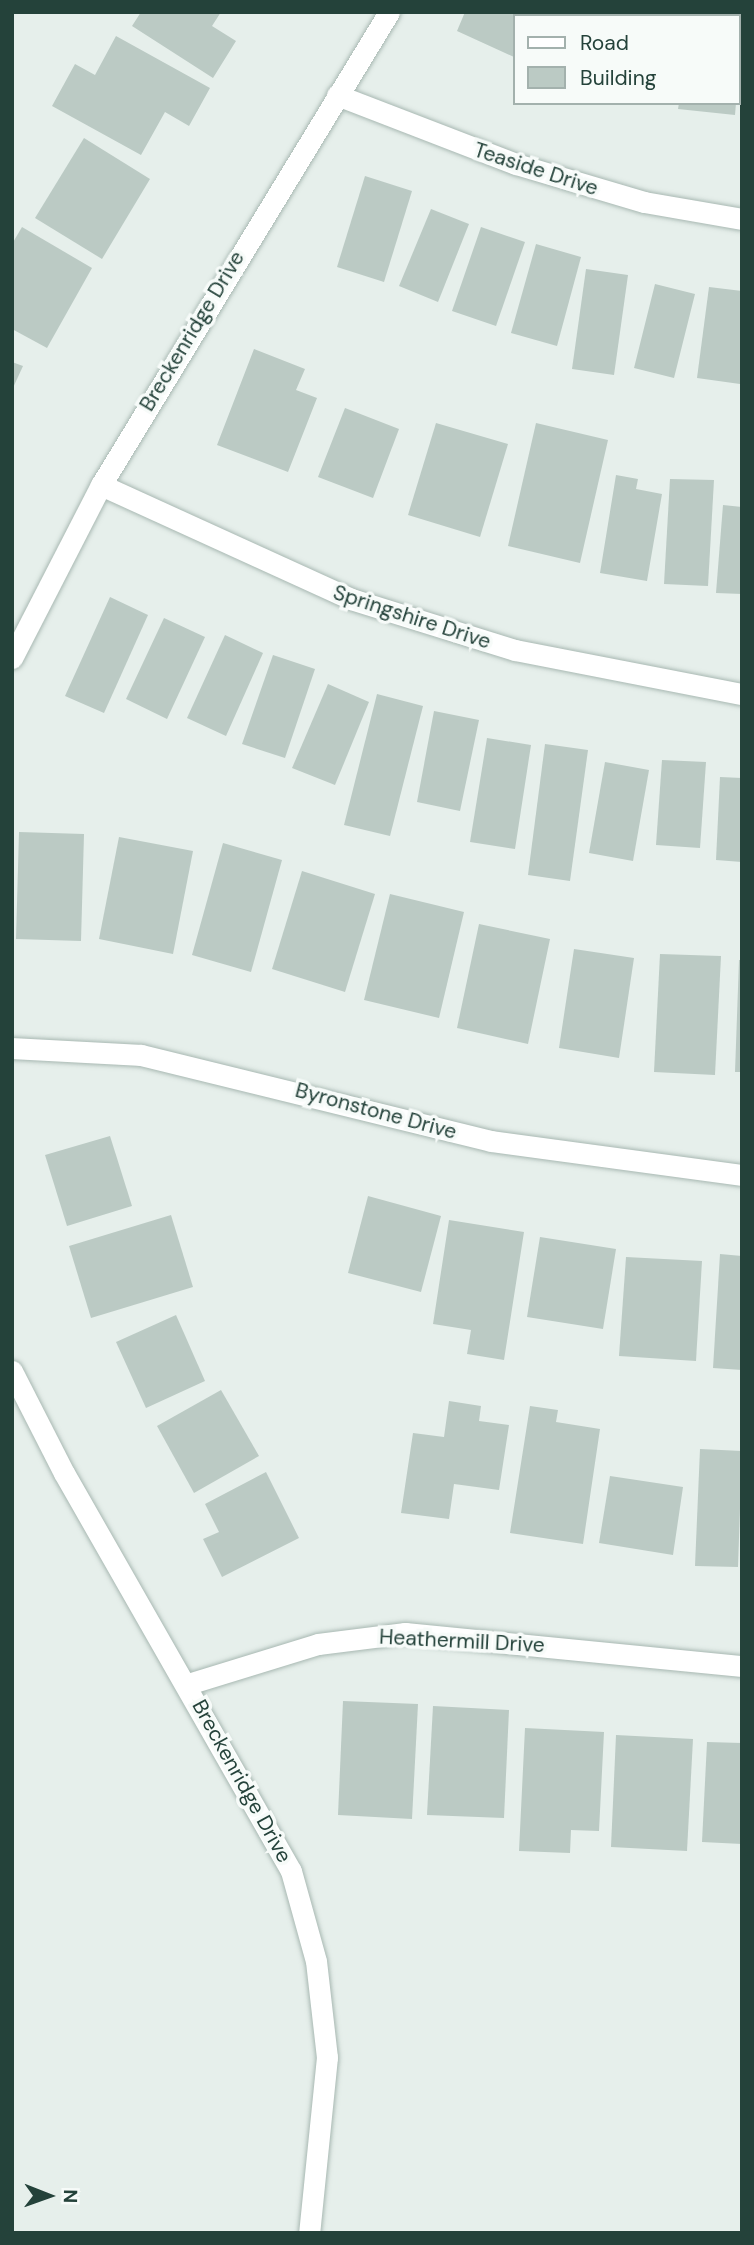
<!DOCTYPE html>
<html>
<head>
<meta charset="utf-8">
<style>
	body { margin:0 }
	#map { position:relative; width:754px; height:2245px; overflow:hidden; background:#e6efeb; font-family:"DM Sans",sans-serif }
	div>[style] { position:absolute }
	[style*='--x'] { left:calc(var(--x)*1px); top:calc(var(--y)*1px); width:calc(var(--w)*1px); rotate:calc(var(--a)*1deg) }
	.building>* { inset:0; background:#bbcac4 }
	.roads { filter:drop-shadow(0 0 2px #a8b8b2) drop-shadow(0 0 2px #a8b8b2) }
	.minor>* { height:21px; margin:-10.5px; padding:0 10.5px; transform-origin:10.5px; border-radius:10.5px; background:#fff }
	span { translate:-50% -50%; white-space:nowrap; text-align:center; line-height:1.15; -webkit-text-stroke:7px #f7fbf9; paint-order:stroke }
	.street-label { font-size:21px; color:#24423a }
	.frame { position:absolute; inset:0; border:14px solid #24423a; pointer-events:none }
	.legend { position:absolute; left:513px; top:14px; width:228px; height:91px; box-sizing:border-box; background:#f7fbf9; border:2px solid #a3b1ad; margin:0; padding:9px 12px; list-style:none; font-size:21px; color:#24423a }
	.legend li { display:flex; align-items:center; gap:14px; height:35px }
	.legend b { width:35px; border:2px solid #a3b1ad }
	.north { position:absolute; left:14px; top:2161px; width:70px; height:70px; -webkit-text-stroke:5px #f7fbf9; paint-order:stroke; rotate:91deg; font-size:19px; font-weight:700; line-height:28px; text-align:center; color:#24423a }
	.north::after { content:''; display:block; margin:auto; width:24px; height:32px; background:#24423a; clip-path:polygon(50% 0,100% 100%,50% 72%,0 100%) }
</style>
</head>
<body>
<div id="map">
	<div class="building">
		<i style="clip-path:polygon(141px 12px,221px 12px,212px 26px,236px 41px,213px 78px,132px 26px)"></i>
		<i style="clip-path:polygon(465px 12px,546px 12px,514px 16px,514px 57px,457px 31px)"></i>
		<i style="clip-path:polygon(575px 12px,650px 12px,575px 16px)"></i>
		<i style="clip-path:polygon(738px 20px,742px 21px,740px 69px,738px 69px)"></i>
		<i style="clip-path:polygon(116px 36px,210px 88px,189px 126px,165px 112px,141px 155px,52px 106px,75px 64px,95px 75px)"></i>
		<i style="clip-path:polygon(679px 103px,736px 103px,735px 115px,678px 109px)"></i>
		<i style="clip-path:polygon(84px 138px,150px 179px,102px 259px,35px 218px)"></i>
		<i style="clip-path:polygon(365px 176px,412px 191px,384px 282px,337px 267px)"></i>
		<i style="clip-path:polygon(431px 209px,469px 224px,438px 302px,399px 286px)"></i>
		<i style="clip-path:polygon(22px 227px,92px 268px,47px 348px,12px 329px,12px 244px)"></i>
		<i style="clip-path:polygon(481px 227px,525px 242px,496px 326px,452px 311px)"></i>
		<i style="clip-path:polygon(536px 244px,581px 257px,557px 346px,511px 333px)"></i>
		<i style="clip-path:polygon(586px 269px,628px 275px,614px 375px,572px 369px)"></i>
		<i style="clip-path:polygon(655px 284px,695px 294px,674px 378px,634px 368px)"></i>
		<i style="clip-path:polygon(709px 287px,742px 291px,740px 384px,697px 378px)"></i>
		<i style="clip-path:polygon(254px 349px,305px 369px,296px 390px,317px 398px,288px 472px,217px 445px)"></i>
		<i style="clip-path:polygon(12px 362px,23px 366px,12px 390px)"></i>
		<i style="clip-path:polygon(345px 408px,399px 429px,373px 498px,318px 477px)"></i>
		<i style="clip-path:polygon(436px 423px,508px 444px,480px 537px,408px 515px)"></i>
		<i style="clip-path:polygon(536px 423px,608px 440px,580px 563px,508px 546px)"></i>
		<i style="clip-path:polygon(616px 475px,638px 479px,636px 489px,662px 494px,647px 581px,600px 573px)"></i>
		<i style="clip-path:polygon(670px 479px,714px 480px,708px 586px,664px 584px)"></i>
		<i style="clip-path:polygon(723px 505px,742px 507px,742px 594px,716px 593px)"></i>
		<i style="clip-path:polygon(110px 597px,148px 615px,104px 713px,65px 696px)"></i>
		<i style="clip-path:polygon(164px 618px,205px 637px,167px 719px,126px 699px)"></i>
		<i style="clip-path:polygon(225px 635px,263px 653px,226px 736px,187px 718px)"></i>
		<i style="clip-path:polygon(273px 655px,315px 669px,285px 758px,242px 744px)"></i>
		<i style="clip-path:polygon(328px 684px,369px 702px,335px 785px,292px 768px)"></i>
		<i style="clip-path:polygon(377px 694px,423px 706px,390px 836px,344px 825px)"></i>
		<i style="clip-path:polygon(434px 711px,479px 720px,460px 811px,417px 802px)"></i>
		<i style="clip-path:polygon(487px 738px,531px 745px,515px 849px,470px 842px)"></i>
		<i style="clip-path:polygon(545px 744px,588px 750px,570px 881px,528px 875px)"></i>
		<i style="clip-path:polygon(662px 760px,706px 762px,700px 848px,656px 845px)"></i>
		<i style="clip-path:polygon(605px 762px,649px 770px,633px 861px,589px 853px)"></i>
		<i style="clip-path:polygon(720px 777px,742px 778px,742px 862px,716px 860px)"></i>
		<i style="clip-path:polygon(19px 832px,84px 834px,81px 941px,16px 939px)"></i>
		<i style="clip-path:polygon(119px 837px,193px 851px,173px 954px,99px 939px)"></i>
		<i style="clip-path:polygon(223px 843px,282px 860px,251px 972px,192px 955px)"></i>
		<i style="clip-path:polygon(302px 871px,375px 894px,345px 992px,272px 969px)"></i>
		<i style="clip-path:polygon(390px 894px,464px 912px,439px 1018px,364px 1000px)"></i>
		<i style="clip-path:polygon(479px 924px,550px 939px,528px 1044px,457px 1028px)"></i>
		<i style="clip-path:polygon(574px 949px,634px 958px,619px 1058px,559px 1048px)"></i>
		<i style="clip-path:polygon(660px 954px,721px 956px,715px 1075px,654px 1072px)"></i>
		<i style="clip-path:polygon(739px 960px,742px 960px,742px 1072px,735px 1072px)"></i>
		<i style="clip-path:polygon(110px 1136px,132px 1206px,67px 1226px,45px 1155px)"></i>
		<i style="clip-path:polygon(368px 1196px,441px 1216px,421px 1292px,348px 1273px)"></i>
		<i style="clip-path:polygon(171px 1215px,193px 1287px,91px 1318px,69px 1246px)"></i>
		<i style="clip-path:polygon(449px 1220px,524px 1232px,504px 1360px,467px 1354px,471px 1330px,433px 1324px)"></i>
		<i style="clip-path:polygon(540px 1237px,616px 1249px,603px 1329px,527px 1317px)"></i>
		<i style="clip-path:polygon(720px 1254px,742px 1256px,742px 1370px,713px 1368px)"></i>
		<i style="clip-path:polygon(626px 1257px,702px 1261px,696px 1361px,619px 1356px)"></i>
		<i style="clip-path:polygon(176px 1315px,205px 1381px,146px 1408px,116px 1342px)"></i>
		<i style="clip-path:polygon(221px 1390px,259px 1456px,194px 1493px,157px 1426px)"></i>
		<i style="clip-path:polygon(449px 1401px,481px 1406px,479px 1421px,509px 1425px,499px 1490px,454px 1484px,449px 1519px,401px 1513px,413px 1433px,444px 1437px)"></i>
		<i style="clip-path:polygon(530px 1406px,558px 1410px,556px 1422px,600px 1429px,583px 1544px,510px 1533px)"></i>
		<i style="clip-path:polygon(700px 1449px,742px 1451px,738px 1567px,695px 1566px)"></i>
		<i style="clip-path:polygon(266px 1472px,299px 1538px,222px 1577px,203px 1539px,219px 1532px,205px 1504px)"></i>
		<i style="clip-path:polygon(610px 1476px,683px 1487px,673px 1555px,599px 1543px)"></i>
		<i style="clip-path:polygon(343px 1701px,418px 1704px,412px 1819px,338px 1815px)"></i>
		<i style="clip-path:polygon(433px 1706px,509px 1710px,504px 1818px,427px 1815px)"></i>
		<i style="clip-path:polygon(525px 1728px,604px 1732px,599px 1831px,571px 1830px,570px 1853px,519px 1851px)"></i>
		<i style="clip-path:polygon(616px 1735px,693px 1739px,687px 1851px,611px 1847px)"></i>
		<i style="clip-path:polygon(707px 1742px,742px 1743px,742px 1844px,702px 1842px)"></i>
	</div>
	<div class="roads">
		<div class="minor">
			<i style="--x:337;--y:95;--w:192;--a:21.1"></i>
			<i style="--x:516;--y:164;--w:134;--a:16.5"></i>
			<i style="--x:644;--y:202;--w:99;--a:9.8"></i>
			<i style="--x:101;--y:485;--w:275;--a:24.5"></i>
			<i style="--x:351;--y:599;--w:172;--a:17.3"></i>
			<i style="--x:515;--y:650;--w:231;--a:11"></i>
			<i style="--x:12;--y:658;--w:195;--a:-62.8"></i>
			<i style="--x:101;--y:485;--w:554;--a:-58.66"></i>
			<i style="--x:12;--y:1048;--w:129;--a:3.1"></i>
			<i style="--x:141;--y:1055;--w:360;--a:13.8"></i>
			<i style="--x:491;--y:1141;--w:253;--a:7.7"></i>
			<i style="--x:12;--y:1371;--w:114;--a:63"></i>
			<i style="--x:64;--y:1473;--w:458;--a:60.3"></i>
			<i style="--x:291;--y:1871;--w:93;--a:74.5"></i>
			<i style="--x:316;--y:1961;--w:97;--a:83.5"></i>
			<i style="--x:327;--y:2057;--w:177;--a:95.8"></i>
			<i style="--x:188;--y:1684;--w:136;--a:-17.1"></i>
			<i style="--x:318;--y:1644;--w:88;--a:-7.2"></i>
			<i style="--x:405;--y:1633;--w:339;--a:5.6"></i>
		</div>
	</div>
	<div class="street-label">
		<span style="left:536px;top:169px;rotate:18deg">Teaside Drive</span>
		<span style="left:192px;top:331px;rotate:-59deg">Breckenridge Drive</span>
		<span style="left:412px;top:617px;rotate:18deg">Springshire Drive</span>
		<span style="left:376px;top:1111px;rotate:15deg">Byronstone Drive</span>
		<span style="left:462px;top:1641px;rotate:3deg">Heathermill Drive</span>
		<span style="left:242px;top:1781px;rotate:61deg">Breckenridge Drive</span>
	</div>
	<div class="frame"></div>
	<ul class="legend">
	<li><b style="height:9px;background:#fff"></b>Road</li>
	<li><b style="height:19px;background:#bbcac4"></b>Building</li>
	</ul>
	<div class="north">N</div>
</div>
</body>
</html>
